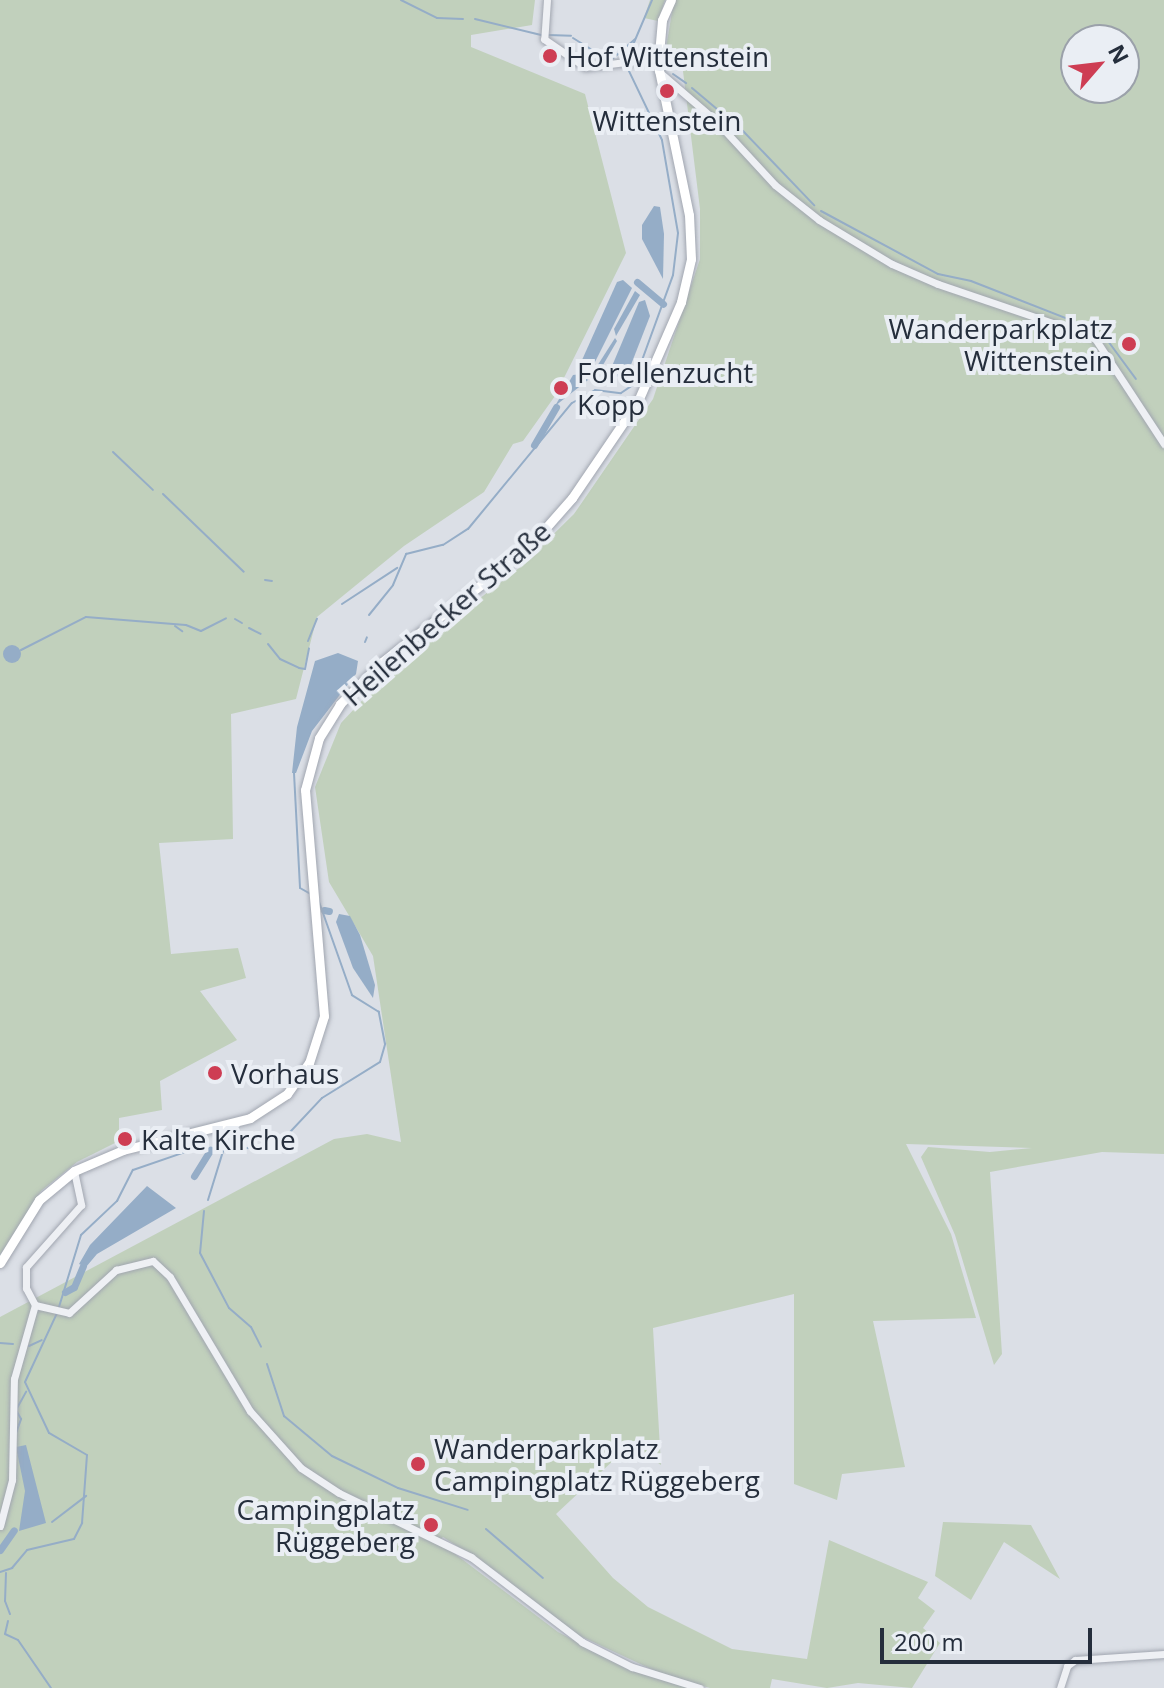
<!DOCTYPE html>
<html>
<head>
<meta charset="utf-8">
<style>
	body { margin:0 }
	#map { position:relative; width:1164px; height:1688px; overflow:hidden; background:#dbdfe6; font-family:"Open Sans",sans-serif }
	div>[style] { position:absolute }
	[style*='--x'] { left:calc(var(--x)*1px); top:calc(var(--y)*1px); width:calc(var(--w)*1px); rotate:calc(var(--a)*1deg) }
	.green>* { inset:0; background:#c1d0bc }
	.water>* { inset:0; background:#95adc7 }
	.round { border-radius:50% }
	.stream>* { height:2px; margin:-1px; padding:0 1px; transform-origin:1px; border-radius:1px; background:#95adc7 }
	.canal>* { height:7px; margin:-3.5px; padding:0 3.5px; transform-origin:3.5px; border-radius:3.5px; background:#95adc7 }
	.roads { filter:drop-shadow(0 0 2px #a1a6b0) drop-shadow(0 0 2px #a1a6b0) }
	.minor>* { height:7px; margin:-3.5px; padding:0 3.5px; transform-origin:3.5px; border-radius:3.5px; background:#eef0f4 }
	.secondary>* { height:9px; margin:-4.5px; padding:0 4.5px; transform-origin:4.5px; border-radius:4.5px; background:#fff }
	.dots>* { width:22px; height:22px; translate:-50% -50%; box-sizing:border-box; border:4px solid #eaeef4; border-radius:50% }
	span { translate:-50% -50%; white-space:nowrap; text-align:center; line-height:1.15; -webkit-text-stroke:8px #eaeef4; paint-order:stroke }
	.poi-label { font-size:28px; color:#252e3c }
	.left { translate:0 -50%; text-align:left }
	.right { translate:-100% -50%; text-align:right }
	.street-label { font-size:28px; color:#252e3c }
	.north { position:absolute; left:1060px; top:24px; width:80px; height:80px; box-sizing:border-box; background:#eaeef4; border:2px solid #9ba1aa; border-radius:50%; rotate:62deg; font-size:22px; font-weight:700; line-height:32px; text-align:center; color:#252e3c }
	.north::after { content:''; display:block; margin:auto; width:28px; height:36px; background:#ce3d53; clip-path:polygon(50% 0,100% 100%,50% 72%,0 100%) }
	.scale { position:absolute; left:880px; top:1628px; width:212px; height:36px; box-sizing:border-box; border:4px solid #252e3c; border-top:0; padding-left:10px; font-size:24px; line-height:28px; white-space:nowrap; color:#252e3c; -webkit-text-stroke:6px #eaeef4; paint-order:stroke }
</style>
</head>
<body>
<div id="map">
	<div class="green">
		<i style="clip-path:polygon(0 0,535px 0,532px 25px,471px 35px,471px 47px,585px 94px,626px 253px,555px 396px,523px 441px,513px 444px,484px 492px,404px 546px,317px 617px,296px 699px,231px 714px,233px 839px,159px 843px,171px 954px,238px 948px,246px 978px,200px 991px,237px 1040px,160px 1081px,162px 1110px,119px 1118px,119px 1141px,77px 1162px,41px 1191px,0 1255px)"></i>
		<i style="clip-path:polygon(650px 0,665px 0,658px 21px,644px 18px)"></i>
		<i style="clip-path:polygon(evenodd,674px 0,1164px 0,1164px 1154px,1102px 1152px,990px 1172px,1002px 1354px,994px 1365px,955px 1235px,921px 1157px,928px 1147px,990px 1152px,1032px 1148px,906px 1144px,951px 1234px,976px 1318px,873px 1321px,905px 1467px,842px 1474px,837px 1500px,794px 1484px,794px 1294px,653px 1328px,661px 1465px,631px 1444px,556px 1514px,613px 1578px,648px 1607px,732px 1649px,807px 1659px,829px 1540px,928px 1582px,918px 1598px,935px 1611px,923px 1628px,940px 1643px,912px 1688px,858px 1683px,827px 1688px,772px 1679px,770px 1688px,710px 1688px,666px 1676px,561px 1627px,500px 1574px,443px 1537px,438px 1541px,558px 1632px,631px 1670px,688px 1688px,0 1688px,0 1317px,334px 1139px,367px 1134px,401px 1142px,373px 956px,329px 882px,315px 787px,341px 723px,400px 660px,519px 568px,574px 514px,653px 399px,700px 259px,700px 209px,681px 55px,665px 54px,674px 0,1076px 40px,1124px 40px,1124px 88px,1076px 88px,1076px 40px)"></i>
		<i style="clip-path:polygon(943px 1522px,1031px 1525px,1060px 1579px,1004px 1542px,971px 1600px,935px 1576px)"></i>
	</div>
	<div class="water">
		<i style="clip-path:polygon(654px 206px,660px 207px,664px 234px,663px 279px,642px 239px,642px 225px)"></i>
		<i style="clip-path:polygon(623px 280px,632px 288px,590px 372px,585px 372px,582px 360px,617px 282px)"></i>
		<i style="clip-path:polygon(635px 291px,640px 295px,616px 336px,614px 329px)"></i>
		<i style="clip-path:polygon(645px 300px,650px 316px,627px 375px,607px 378px,639px 302px)"></i>
		<i style="clip-path:polygon(615px 338px,617px 341px,596px 377px,592px 374px)"></i>
		<i style="clip-path:polygon(581px 374px,588px 380px,555px 406px,573px 375px)"></i>
		<i class="round" style="left:3px;top:645px;width:18px;height:18px"></i>
		<i style="clip-path:polygon(338px 653px,358px 661px,356px 674px,312px 731px,296px 773px,292px 773px,297px 727px,315px 661px)"></i>
		<i style="clip-path:polygon(339px 914px,350px 916px,360px 935px,375px 985px,373px 998px,353px 968px,336px 922px)"></i>
		<i style="clip-path:polygon(147px 1186px,176px 1208px,97px 1254px,86px 1267px,79px 1264px,90px 1245px)"></i>
		<i style="clip-path:polygon(26px 1445px,46px 1523px,19px 1531px,25px 1491px,16px 1447px)"></i>
	</div>
	<div class="stream">
		<i style="--x:401;--y:0;--w:40;--a:26.6"></i>
		<i style="--x:437;--y:18;--w:26;--a:2"></i>
		<i style="--x:475;--y:19;--w:68;--a:13.6"></i>
		<i style="--x:548;--y:35;--w:23;--a:2"></i>
		<i style="--x:573;--y:38;--w:44;--a:31.9"></i>
		<i style="--x:610;--y:61;--w:33;--a:-41"></i>
		<i style="--x:627;--y:59;--w:64;--a:-67"></i>
		<i style="--x:673;--y:74;--w:16;--a:35"></i>
		<i style="--x:692;--y:88;--w:67;--a:40.1"></i>
		<i style="--x:743;--y:131;--w:103;--a:46.2"></i>
		<i style="--x:821;--y:211;--w:133;--a:28.3"></i>
		<i style="--x:938;--y:274;--w:34;--a:12"></i>
		<i style="--x:971;--y:281;--w:134;--a:21.4"></i>
		<i style="--x:1105;--y:337;--w:52;--a:53.6"></i>
		<i style="--x:113;--y:452;--w:55;--a:43.5"></i>
		<i style="--x:163;--y:494;--w:112;--a:43.9"></i>
		<i style="--x:265;--y:580;--w:7;--a:8"></i>
		<i style="--x:342;--y:604;--w:66;--a:-33.2"></i>
		<i style="--x:369;--y:615;--w:38;--a:-51"></i>
		<i style="--x:393;--y:585;--w:34;--a:-67"></i>
		<i style="--x:406;--y:554;--w:38;--a:-14"></i>
		<i style="--x:443;--y:545;--w:30;--a:-33"></i>
		<i style="--x:468;--y:529;--w:163;--a:-50.5"></i>
		<i style="--x:572;--y:403;--w:26;--a:-29"></i>
		<i style="--x:595;--y:390;--w:26;--a:7"></i>
		<i style="--x:621;--y:393;--w:14;--a:-34"></i>
		<i style="--x:633;--y:385;--w:117;--a:-70"></i>
		<i style="--x:673;--y:275;--w:42;--a:-83.2"></i>
		<i style="--x:678;--y:233;--w:94;--a:-99.8"></i>
		<i style="--x:662;--y:140;--w:83;--a:-115.6"></i>
		<i style="--x:235;--y:619;--w:8;--a:30"></i>
		<i style="--x:175;--y:626;--w:9;--a:36"></i>
		<i style="--x:249;--y:628;--w:13;--a:27"></i>
		<i style="--x:308;--y:641;--w:24;--a:-68"></i>
		<i style="--x:365;--y:642;--w:5;--a:-68"></i>
		<i style="--x:268;--y:644;--w:19;--a:51"></i>
		<i style="--x:280;--y:659;--w:21;--a:25"></i>
		<i style="--x:299;--y:668;--w:6;--a:9"></i>
		<i style="--x:305;--y:669;--w:21;--a:-79"></i>
		<i style="--x:21;--y:650;--w:73;--a:-26.9"></i>
		<i style="--x:86;--y:617;--w:100;--a:4.6"></i>
		<i style="--x:186;--y:625;--w:16;--a:22"></i>
		<i style="--x:201;--y:631;--w:28;--a:-27"></i>
		<i style="--x:294;--y:773;--w:115;--a:87"></i>
		<i style="--x:300;--y:888;--w:13;--a:29"></i>
		<i style="--x:208;--y:1200;--w:54;--a:-72.9"></i>
		<i style="--x:204;--y:1211;--w:42;--a:95.4"></i>
		<i style="--x:200;--y:1253;--w:62;--a:62.2"></i>
		<i style="--x:229;--y:1308;--w:29;--a:41"></i>
		<i style="--x:251;--y:1327;--w:22;--a:63"></i>
		<i style="--x:59;--y:1307;--w:75;--a:-73"></i>
		<i style="--x:81;--y:1235;--w:50;--a:-43.4"></i>
		<i style="--x:117;--y:1201;--w:35;--a:-63"></i>
		<i style="--x:133;--y:1170;--w:61;--a:-19"></i>
		<i style="--x:191;--y:1150;--w:85;--a:-2"></i>
		<i style="--x:276;--y:1147;--w:67;--a:-46.8"></i>
		<i style="--x:322;--y:1098;--w:68;--a:-31.8"></i>
		<i style="--x:380;--y:1062;--w:19;--a:-74"></i>
		<i style="--x:385;--y:1044;--w:33;--a:-101"></i>
		<i style="--x:379;--y:1012;--w:32;--a:-148"></i>
		<i style="--x:352;--y:995;--w:105;--a:-109.5"></i>
		<i style="--x:0;--y:1343;--w:13;--a:4"></i>
		<i style="--x:29;--y:1346;--w:14;--a:-25"></i>
		<i style="--x:267;--y:1364;--w:55;--a:71.9"></i>
		<i style="--x:284;--y:1416;--w:62;--a:39.8"></i>
		<i style="--x:332;--y:1456;--w:73;--a:25.9"></i>
		<i style="--x:398;--y:1488;--w:73;--a:17.4"></i>
		<i style="--x:16;--y:1433;--w:15;--a:-70"></i>
		<i style="--x:21;--y:1419;--w:10;--a:-119"></i>
		<i style="--x:16;--y:1410;--w:21;--a:-61"></i>
		<i style="--x:52;--y:1522;--w:43;--a:-37.4"></i>
		<i style="--x:486;--y:1529;--w:75;--a:40.7"></i>
		<i style="--x:0;--y:1572;--w:13;--a:-18"></i>
		<i style="--x:12;--y:1568;--w:23;--a:-50"></i>
		<i style="--x:27;--y:1550;--w:48;--a:-13.2"></i>
		<i style="--x:74;--y:1539;--w:18;--a:-63"></i>
		<i style="--x:82;--y:1523;--w:68;--a:-85.8"></i>
		<i style="--x:87;--y:1455;--w:44;--a:-149.9"></i>
		<i style="--x:49;--y:1433;--w:56;--a:-115.2"></i>
		<i style="--x:25;--y:1382;--w:76;--a:-65.1"></i>
		<i style="--x:6;--y:1573;--w:28;--a:92"></i>
		<i style="--x:5;--y:1601;--w:14;--a:69"></i>
		<i style="--x:8;--y:1621;--w:13;--a:103"></i>
		<i style="--x:5;--y:1634;--w:14;--a:25"></i>
		<i style="--x:18;--y:1640;--w:58;--a:55.5"></i>
	</div>
	<div class="canal">
		<i style="--x:637;--y:282;--w:34;--a:40"></i>
		<i style="--x:534;--y:445;--w:44;--a:-59.9"></i>
		<i style="--x:324;--y:910;--w:5;--a:11"></i>
		<i style="--x:194;--y:1176;--w:31;--a:-58"></i>
		<i style="--x:65;--y:1292;--w:10;--a:-29"></i>
		<i style="--x:74;--y:1287;--w:23;--a:-67"></i>
		<i style="--x:0;--y:1550;--w:24;--a:-55"></i>
	</div>
	<div class="roads">
		<div class="minor">
			<i style="--x:547;--y:0;--w:39;--a:94"></i>
			<i style="--x:544;--y:39;--w:50;--a:34.3"></i>
			<i style="--x:585;--y:67;--w:74;--a:-7"></i>
			<i style="--x:658;--y:71;--w:75;--a:40.7"></i>
			<i style="--x:715;--y:120;--w:88;--a:47.3"></i>
			<i style="--x:775;--y:185;--w:56;--a:38.5"></i>
			<i style="--x:819;--y:220;--w:85;--a:31.1"></i>
			<i style="--x:892;--y:264;--w:50;--a:23.5"></i>
			<i style="--x:938;--y:284;--w:165;--a:18.8"></i>
			<i style="--x:1094;--y:337;--w:128;--a:56.8"></i>
			<i style="--x:74;--y:1171;--w:35;--a:78"></i>
			<i style="--x:81;--y:1205;--w:83;--a:131.6"></i>
			<i style="--x:26;--y:1267;--w:21;--a:90"></i>
			<i style="--x:26;--y:1288;--w:19;--a:62"></i>
			<i style="--x:35;--y:1305;--w:35;--a:13"></i>
			<i style="--x:69;--y:1313;--w:64;--a:-42.5"></i>
			<i style="--x:116;--y:1270;--w:38;--a:-14"></i>
			<i style="--x:153;--y:1261;--w:23;--a:43"></i>
			<i style="--x:170;--y:1277;--w:156;--a:59.2"></i>
			<i style="--x:250;--y:1411;--w:76;--a:48.2"></i>
			<i style="--x:301;--y:1468;--w:45;--a:33.3"></i>
			<i style="--x:339;--y:1493;--w:147;--a:25.9"></i>
			<i style="--x:471;--y:1557;--w:140;--a:37.4"></i>
			<i style="--x:582;--y:1642;--w:56;--a:26.6"></i>
			<i style="--x:632;--y:1667;--w:71;--a:17.2"></i>
			<i style="--x:0;--y:1526;--w:48;--a:-75.4"></i>
			<i style="--x:12;--y:1480;--w:101;--a:-88.9"></i>
			<i style="--x:14;--y:1379;--w:77;--a:-74.2"></i>
			<i style="--x:1060;--y:1688;--w:23;--a:-72"></i>
			<i style="--x:1067;--y:1666;--w:10;--a:-37"></i>
			<i style="--x:1075;--y:1660;--w:89;--a:-3.9"></i>
		</div>
		<div class="secondary">
			<i style="--x:0;--y:1263;--w:74;--a:-58.2"></i>
			<i style="--x:39;--y:1200;--w:45;--a:-39.6"></i>
			<i style="--x:74;--y:1171;--w:53;--a:-23.2"></i>
			<i style="--x:123;--y:1150;--w:131;--a:-14.1"></i>
			<i style="--x:250;--y:1118;--w:44;--a:-33"></i>
			<i style="--x:287;--y:1094;--w:38;--a:-55"></i>
			<i style="--x:309;--y:1063;--w:49;--a:-72.3"></i>
			<i style="--x:324;--y:1016;--w:227;--a:-94.8"></i>
			<i style="--x:305;--y:790;--w:54;--a:-74.9"></i>
			<i style="--x:319;--y:738;--w:40;--a:-58"></i>
			<i style="--x:340;--y:704;--w:59;--a:-45"></i>
			<i style="--x:382;--y:662;--w:185;--a:-38"></i>
			<i style="--x:528;--y:548;--w:67;--a:-48.7"></i>
			<i style="--x:572;--y:498;--w:117;--a:-55.8"></i>
			<i style="--x:638;--y:401;--w:108;--a:-66.5"></i>
			<i style="--x:681;--y:302;--w:44;--a:-76.9"></i>
			<i style="--x:691;--y:259;--w:44;--a:-92.6"></i>
			<i style="--x:689;--y:215;--w:153;--a:-101.7"></i>
			<i style="--x:658;--y:65;--w:45;--a:-84.9"></i>
			<i style="--x:662;--y:20;--w:22;--a:-66"></i>
		</div>
	</div>
	<div class="dots">
		<i style="left:550px;top:56px;background:#ce3d53"></i>
		<i style="left:667px;top:91px;background:#ce3d53"></i>
		<i style="left:1129px;top:344px;background:#ce3d53"></i>
		<i style="left:561px;top:388px;background:#ce3d53"></i>
		<i style="left:215px;top:1073px;background:#ce3d53"></i>
		<i style="left:125px;top:1139px;background:#ce3d53"></i>
		<i style="left:418px;top:1464px;background:#ce3d53"></i>
		<i style="left:431px;top:1525px;background:#ce3d53"></i>
	</div>
	<div class="poi-label">
		<span class="left" style="left:566px;top:56px">Hof Wittenstein</span>
		<span style="left:667px;top:120px">Wittenstein</span>
		<span class="right" style="left:1113px;top:344px">Wanderparkplatz<br>Wittenstein</span>
		<span class="left" style="left:577px;top:388px">Forellenzucht<br>Kopp</span>
		<span class="left" style="left:231px;top:1073px">Vorhaus</span>
		<span class="left" style="left:141px;top:1139px">Kalte Kirche</span>
		<span class="left" style="left:434px;top:1464px">Wanderparkplatz<br>Campingplatz Rüggeberg</span>
		<span class="right" style="left:415px;top:1525px">Campingplatz<br>Rüggeberg</span>
	</div>
	<div class="street-label">
		<span style="left:446px;top:613px;rotate:-41deg">Heilenbecker Straße</span>
	</div>
	<div class="north">N</div>
	<div class="scale">200 m</div>
</div>
</body>
</html>
